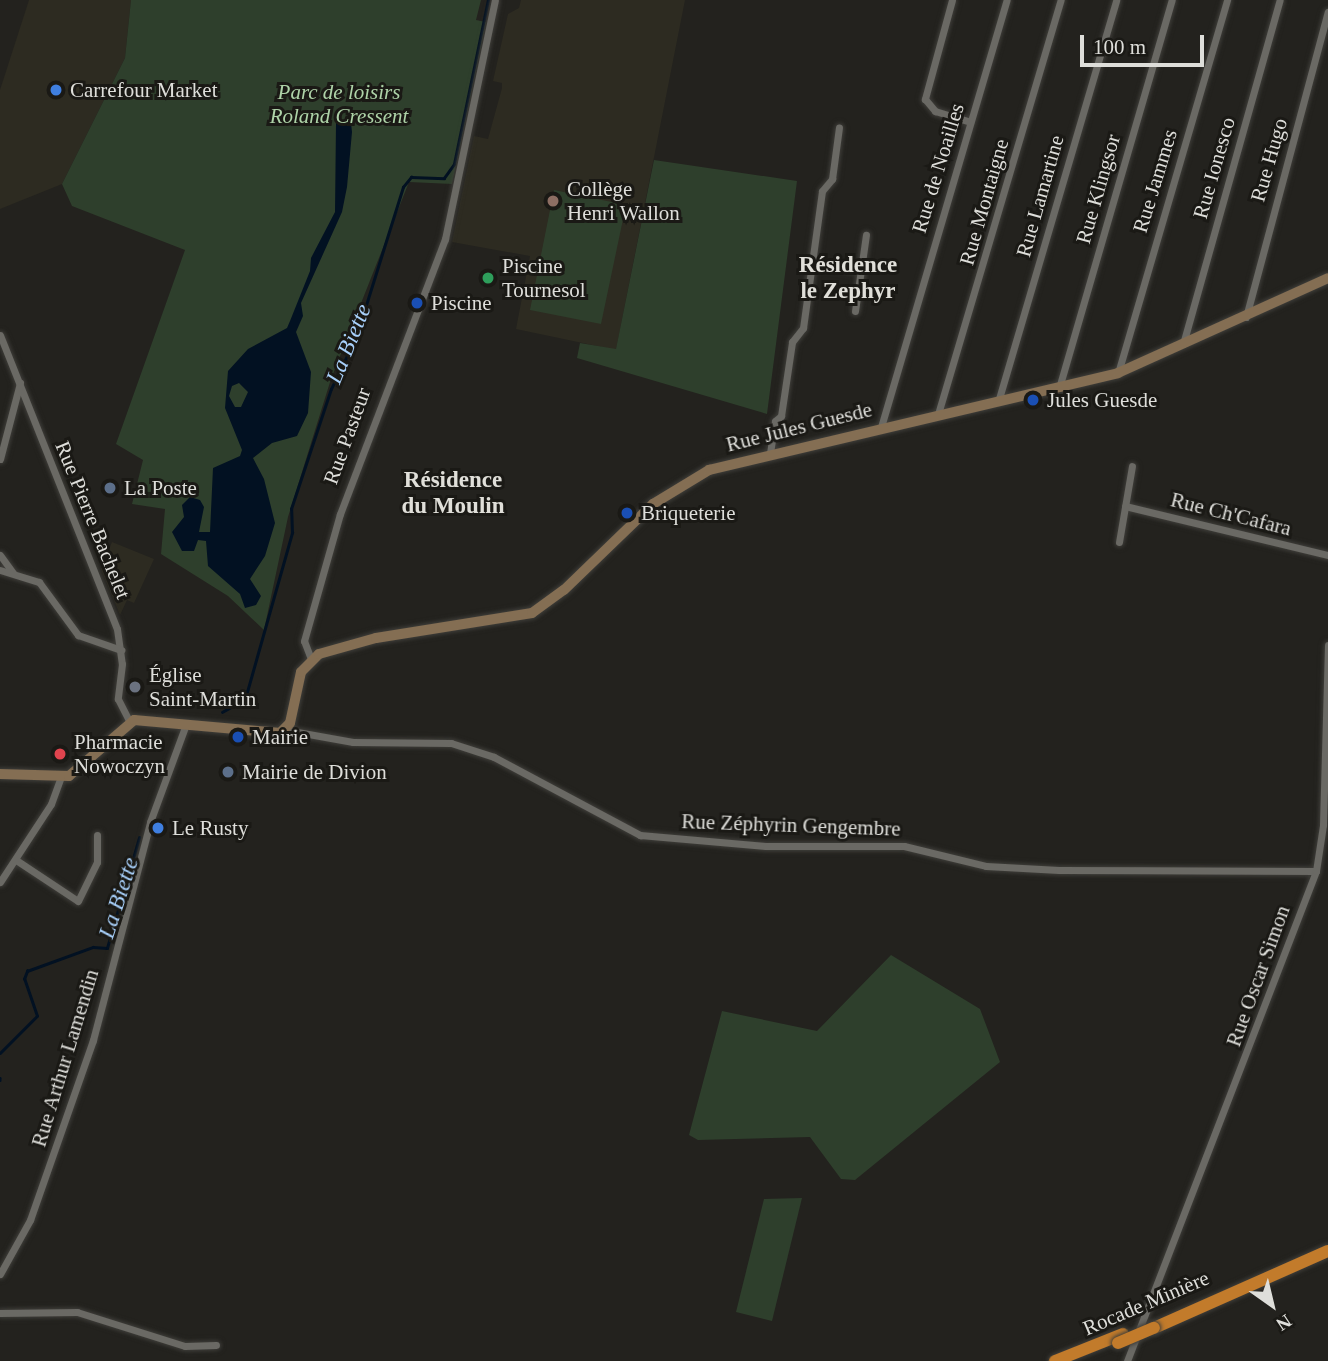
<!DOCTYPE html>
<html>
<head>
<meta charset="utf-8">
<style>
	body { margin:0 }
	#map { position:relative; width:1328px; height:1361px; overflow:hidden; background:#23221e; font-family:"Times New Roman",serif }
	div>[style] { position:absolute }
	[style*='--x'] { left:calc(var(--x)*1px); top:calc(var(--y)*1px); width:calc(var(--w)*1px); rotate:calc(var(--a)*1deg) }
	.built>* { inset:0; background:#2d2b21 }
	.green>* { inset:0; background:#2e3f2c }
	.water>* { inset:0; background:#021122 }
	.stream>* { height:2.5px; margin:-1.25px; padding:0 1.25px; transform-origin:1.25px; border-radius:1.25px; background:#021122 }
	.roads { filter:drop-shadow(0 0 2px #3f3e3a) drop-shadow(0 0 2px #3f3e3a) }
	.street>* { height:7px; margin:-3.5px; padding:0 3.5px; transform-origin:3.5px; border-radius:3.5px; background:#6a6964 }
	.secondary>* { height:10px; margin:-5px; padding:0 5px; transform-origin:5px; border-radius:5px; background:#846e53 }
	.highway>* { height:12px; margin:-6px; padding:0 6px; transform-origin:6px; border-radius:6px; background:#c27b2b }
	.bridges { filter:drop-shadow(0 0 2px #3f3e3a) drop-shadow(0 0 2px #3f3e3a) }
	.highway-bridge>* { height:12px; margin:-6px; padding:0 6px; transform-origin:6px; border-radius:6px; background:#c27b2b }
	.dots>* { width:19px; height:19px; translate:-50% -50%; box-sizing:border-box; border:4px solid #1a1915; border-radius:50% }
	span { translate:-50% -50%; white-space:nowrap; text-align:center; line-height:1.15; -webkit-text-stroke:6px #1a1915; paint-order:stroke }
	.poi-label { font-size:21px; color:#dededa }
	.left { translate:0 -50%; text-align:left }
	.park-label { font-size:21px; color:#aed3a8; font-style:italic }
	.street-label { font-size:21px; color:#dededa }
	.neighbourhood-label { font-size:23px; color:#e0dfd9; font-weight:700 }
	.water-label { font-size:23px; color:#a8d0fa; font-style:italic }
	.north { position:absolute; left:1237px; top:1270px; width:70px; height:70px; -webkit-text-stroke:5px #1a1915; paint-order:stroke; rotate:146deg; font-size:19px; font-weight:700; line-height:28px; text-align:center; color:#dededa }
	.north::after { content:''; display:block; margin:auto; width:24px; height:32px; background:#dededa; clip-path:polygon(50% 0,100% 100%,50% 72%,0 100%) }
	.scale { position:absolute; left:1080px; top:35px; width:124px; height:32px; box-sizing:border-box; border:4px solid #dededa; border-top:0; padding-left:9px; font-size:21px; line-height:24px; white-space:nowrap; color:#dededa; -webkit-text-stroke:5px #1a1915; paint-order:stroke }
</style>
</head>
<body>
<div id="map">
	<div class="built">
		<i style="clip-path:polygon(29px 0,131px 0,125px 58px,62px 184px,0 209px,0 90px)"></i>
		<i style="clip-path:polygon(521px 0,685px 0,616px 350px,516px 329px,530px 256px,452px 242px,474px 136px,488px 139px,502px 88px,502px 83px,493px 81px,508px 14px,519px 8px)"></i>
		<i style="clip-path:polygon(112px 542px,154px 559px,134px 603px,127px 600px,120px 615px,101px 569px)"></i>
	</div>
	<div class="green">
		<i style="clip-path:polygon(131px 0,481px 0,476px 20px,486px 22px,452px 184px,409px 182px,331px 379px,288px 517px,264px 630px,228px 596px,161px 554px,165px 509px,132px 504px,143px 460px,116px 444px,185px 250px,72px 206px,62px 184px,125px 58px)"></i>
		<i style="clip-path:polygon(654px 160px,797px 181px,767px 414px,577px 358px,580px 343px,616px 349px)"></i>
		<i style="clip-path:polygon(554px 190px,626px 205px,601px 324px,530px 310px)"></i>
		<i style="clip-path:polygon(891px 955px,980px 1009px,1000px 1062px,855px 1180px,841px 1179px,810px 1137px,698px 1140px,689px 1135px,722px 1011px,817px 1031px)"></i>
		<i style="clip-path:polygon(802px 1198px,772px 1321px,736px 1312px,764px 1199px)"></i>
	</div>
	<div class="water">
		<i style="clip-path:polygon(evenodd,336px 123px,351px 123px,352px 132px,347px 187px,342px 212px,301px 303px,303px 316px,296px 332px,311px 372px,308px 413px,297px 436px,272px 443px,253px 458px,264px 479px,275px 523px,265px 556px,250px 579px,261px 596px,256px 605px,245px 608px,240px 594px,208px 566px,206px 541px,198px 540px,194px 551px,182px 551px,172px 532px,184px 517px,182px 505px,190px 497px,200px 500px,204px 507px,199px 532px,210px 532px,213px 468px,240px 456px,242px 450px,225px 408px,228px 371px,248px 349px,287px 328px,290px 321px,310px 271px,311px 258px,335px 212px,336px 123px,239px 383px,248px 392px,241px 407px,235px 407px,229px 396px,232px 386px,239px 383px)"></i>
	</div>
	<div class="stream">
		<i style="--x:222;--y:712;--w:26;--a:-29"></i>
		<i style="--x:245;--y:699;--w:173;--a:-74.2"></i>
		<i style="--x:292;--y:533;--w:24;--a:-92"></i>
		<i style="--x:291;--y:509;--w:126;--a:-71.6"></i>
		<i style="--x:331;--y:389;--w:58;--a:-64.3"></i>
		<i style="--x:356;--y:337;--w:157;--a:-72.6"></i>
		<i style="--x:403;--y:187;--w:13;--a:-51"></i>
		<i style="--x:411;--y:177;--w:33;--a:2"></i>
		<i style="--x:444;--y:178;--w:17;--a:-54"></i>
		<i style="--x:454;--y:164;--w:167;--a:-78.3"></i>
		<i style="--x:0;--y:1053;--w:52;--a:-45"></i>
		<i style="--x:37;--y:1016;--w:39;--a:-109"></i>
		<i style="--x:24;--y:979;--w:9;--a:-69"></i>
		<i style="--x:27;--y:971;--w:70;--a:-20"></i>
		<i style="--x:93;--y:947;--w:14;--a:4"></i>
		<i style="--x:107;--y:948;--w:115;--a:-73.8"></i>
		<i style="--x:0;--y:1078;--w:2;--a:90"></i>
	</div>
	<div class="roads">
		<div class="street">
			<i style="--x:952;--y:0;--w:103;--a:105.3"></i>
			<i style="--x:925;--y:99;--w:16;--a:50"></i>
			<i style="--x:935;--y:111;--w:37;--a:17"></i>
			<i style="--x:812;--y:263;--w:49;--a:8.1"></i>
			<i style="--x:855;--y:311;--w:77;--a:-81.8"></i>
			<i style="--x:1246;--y:317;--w:316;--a:-75"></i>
			<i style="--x:0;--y:335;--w:316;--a:68.3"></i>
			<i style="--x:117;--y:629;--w:35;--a:82"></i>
			<i style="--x:122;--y:664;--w:35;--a:97"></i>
			<i style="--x:118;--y:699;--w:25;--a:63"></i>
			<i style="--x:1183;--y:344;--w:357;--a:-74.3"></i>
			<i style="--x:1118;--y:373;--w:389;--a:-73.7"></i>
			<i style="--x:1059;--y:388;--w:404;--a:-73.8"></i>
			<i style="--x:998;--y:402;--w:419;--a:-73.6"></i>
			<i style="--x:938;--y:414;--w:432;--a:-73.5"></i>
			<i style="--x:881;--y:427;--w:445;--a:-73.6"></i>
			<i style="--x:770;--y:453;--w:32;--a:-81"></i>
			<i style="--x:775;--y:421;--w:8;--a:-40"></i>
			<i style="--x:781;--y:416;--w:75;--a:-81.5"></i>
			<i style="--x:792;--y:342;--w:18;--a:-52"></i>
			<i style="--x:803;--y:328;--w:138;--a:-82.1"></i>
			<i style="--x:822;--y:191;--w:16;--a:-50"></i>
			<i style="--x:832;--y:179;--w:52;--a:-82.3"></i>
			<i style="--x:0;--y:459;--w:79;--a:-75.3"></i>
			<i style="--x:1125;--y:506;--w:209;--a:13.6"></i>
			<i style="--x:1119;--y:542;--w:77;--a:-80.3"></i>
			<i style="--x:0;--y:555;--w:22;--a:54"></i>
			<i style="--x:0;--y:570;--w:41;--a:17.1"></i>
			<i style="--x:39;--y:582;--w:66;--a:53.7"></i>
			<i style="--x:78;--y:635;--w:46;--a:19.2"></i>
			<i style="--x:311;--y:659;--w:19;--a:-111"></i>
			<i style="--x:304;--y:641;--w:132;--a:-74.2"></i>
			<i style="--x:340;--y:514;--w:294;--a:-69.1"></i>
			<i style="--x:445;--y:239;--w:244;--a:-78.2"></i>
			<i style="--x:286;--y:730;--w:68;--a:10.2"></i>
			<i style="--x:353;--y:742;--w:98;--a:0.6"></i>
			<i style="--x:451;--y:743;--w:45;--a:18"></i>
			<i style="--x:494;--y:757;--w:166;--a:28.1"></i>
			<i style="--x:640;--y:835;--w:126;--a:5"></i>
			<i style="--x:766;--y:846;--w:138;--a:0"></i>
			<i style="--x:904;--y:846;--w:84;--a:13.7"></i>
			<i style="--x:986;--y:866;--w:73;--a:3.1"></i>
			<i style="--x:1059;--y:870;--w:257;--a:0.2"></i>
			<i style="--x:16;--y:860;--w:74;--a:33.5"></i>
			<i style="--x:78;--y:901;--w:43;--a:-64"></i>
			<i style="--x:97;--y:862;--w:27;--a:-90"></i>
			<i style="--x:0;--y:882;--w:93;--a:-56.8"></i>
			<i style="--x:51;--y:804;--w:29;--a:-70"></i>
			<i style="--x:0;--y:1274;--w:62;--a:-60.9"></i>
			<i style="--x:30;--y:1220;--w:191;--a:-70.7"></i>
			<i style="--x:93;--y:1040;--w:225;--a:-75.3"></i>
			<i style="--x:150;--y:822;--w:101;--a:-69.8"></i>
			<i style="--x:0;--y:1313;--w:77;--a:-0.7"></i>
			<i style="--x:77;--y:1312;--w:113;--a:17.5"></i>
			<i style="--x:185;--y:1346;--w:31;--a:-2"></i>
			<i style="--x:1127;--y:1361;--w:525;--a:-68.91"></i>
			<i style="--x:1316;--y:871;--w:47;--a:-81.3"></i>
			<i style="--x:1323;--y:825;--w:180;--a:-88.4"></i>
		</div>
		<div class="secondary">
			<i style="--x:0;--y:774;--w:69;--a:1.7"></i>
			<i style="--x:69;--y:776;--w:86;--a:-40.7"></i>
			<i style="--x:134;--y:720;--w:147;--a:5.1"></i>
			<i style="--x:280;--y:733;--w:14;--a:-45"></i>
			<i style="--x:290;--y:723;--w:52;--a:-77.8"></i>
			<i style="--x:301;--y:672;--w:25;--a:-45"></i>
			<i style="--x:319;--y:654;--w:59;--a:-15.7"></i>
			<i style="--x:376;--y:638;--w:158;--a:-9.1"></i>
			<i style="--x:532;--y:613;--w:39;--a:-36"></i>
			<i style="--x:564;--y:590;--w:124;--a:-44"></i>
			<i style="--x:653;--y:504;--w:66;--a:-31.3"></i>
			<i style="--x:709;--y:470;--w:420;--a:-13.3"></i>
			<i style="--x:1118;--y:373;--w:230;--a:-24.3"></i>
		</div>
		<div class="highway">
			<i style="--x:1154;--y:1328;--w:190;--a:-23.9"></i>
			<i style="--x:1055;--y:1361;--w:73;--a:-21.7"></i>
		</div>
	</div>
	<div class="bridges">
		<div class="highway-bridge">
			<i style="--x:1118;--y:1343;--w:39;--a:-23"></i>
		</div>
	</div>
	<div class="dots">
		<i style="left:56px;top:90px;background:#3f7fe0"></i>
		<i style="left:553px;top:201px;background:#8d6e63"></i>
		<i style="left:488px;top:278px;background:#2e9e5b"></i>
		<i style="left:417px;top:303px;background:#1a4fb4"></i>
		<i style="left:1033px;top:400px;background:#1a4fb4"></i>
		<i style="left:110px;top:488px;background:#5c6f8a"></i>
		<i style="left:627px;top:513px;background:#1a4fb4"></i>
		<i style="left:135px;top:687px;background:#6b7280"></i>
		<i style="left:238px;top:737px;background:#1a4fb4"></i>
		<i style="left:60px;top:754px;background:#e0444e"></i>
		<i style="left:228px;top:772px;background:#5c6f8a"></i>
		<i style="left:158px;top:828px;background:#3f7fe0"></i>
	</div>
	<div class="poi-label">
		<span class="left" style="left:70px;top:90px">Carrefour Market</span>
		<span class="left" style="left:567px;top:201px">Collège<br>Henri Wallon</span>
		<span class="left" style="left:502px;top:278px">Piscine<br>Tournesol</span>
		<span class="left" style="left:431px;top:303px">Piscine</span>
		<span class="left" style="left:1047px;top:400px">Jules Guesde</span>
		<span class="left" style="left:124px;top:488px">La Poste</span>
		<span class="left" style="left:641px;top:513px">Briqueterie</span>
		<span class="left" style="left:149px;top:687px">Église<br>Saint-Martin</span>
		<span class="left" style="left:252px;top:737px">Mairie</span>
		<span class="left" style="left:74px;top:754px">Pharmacie<br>Nowoczyn</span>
		<span class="left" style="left:242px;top:772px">Mairie de Divion</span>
		<span class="left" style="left:172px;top:828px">Le Rusty</span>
	</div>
	<div class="park-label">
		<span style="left:339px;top:104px">Parc de loisirs<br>Roland Cressent</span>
	</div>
	<div class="street-label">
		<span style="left:1269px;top:160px;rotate:-74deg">Rue Hugo</span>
		<span style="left:938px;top:168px;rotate:-73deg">Rue de Noailles</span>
		<span style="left:1214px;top:168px;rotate:-74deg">Rue Ionesco</span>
		<span style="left:1155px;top:181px;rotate:-73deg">Rue Jammes</span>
		<span style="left:1098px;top:189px;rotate:-74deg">Rue Klingsor</span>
		<span style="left:1040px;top:196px;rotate:-74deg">Rue Lamartine</span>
		<span style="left:984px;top:202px;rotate:-74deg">Rue Montaigne</span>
		<span style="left:799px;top:427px;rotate:-14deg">Rue Jules Guesde</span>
		<span style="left:347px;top:436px;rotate:-70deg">Rue Pasteur</span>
		<span style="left:1231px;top:514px;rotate:14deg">Rue Ch'Cafara</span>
		<span style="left:93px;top:520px;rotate:68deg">Rue Pierre Bachelet</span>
		<span style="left:791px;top:825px;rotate:2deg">Rue Zéphyrin Gengembre</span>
		<span style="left:1258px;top:976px;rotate:-70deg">Rue Oscar Simon</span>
		<span style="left:65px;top:1058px;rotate:-73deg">Rue Arthur Lamendin</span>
		<span style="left:1146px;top:1303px;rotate:-23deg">Rocade Minière</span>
	</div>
	<div class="neighbourhood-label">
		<span style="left:848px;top:278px">Résidence<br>le Zephyr</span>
		<span style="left:453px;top:493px">Résidence<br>du Moulin</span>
	</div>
	<div class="water-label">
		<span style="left:349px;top:344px;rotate:-68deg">La Biette</span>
		<span style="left:119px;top:898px;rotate:-72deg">La Biette</span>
	</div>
	<div class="north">N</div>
	<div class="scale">100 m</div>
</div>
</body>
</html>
